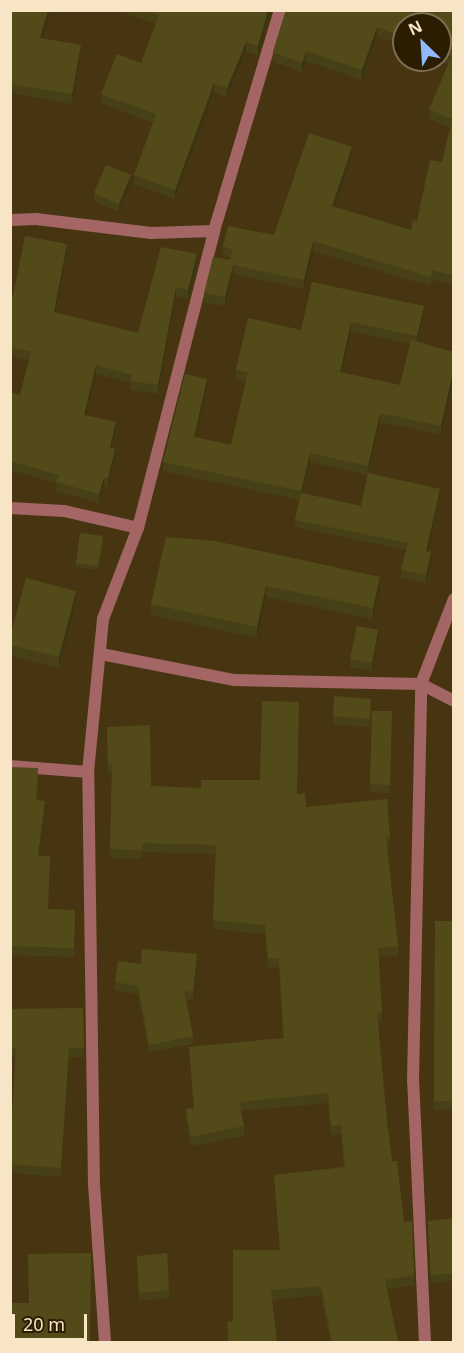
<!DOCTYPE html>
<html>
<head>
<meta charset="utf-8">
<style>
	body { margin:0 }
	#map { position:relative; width:464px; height:1353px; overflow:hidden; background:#473512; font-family:"Noto Sans",sans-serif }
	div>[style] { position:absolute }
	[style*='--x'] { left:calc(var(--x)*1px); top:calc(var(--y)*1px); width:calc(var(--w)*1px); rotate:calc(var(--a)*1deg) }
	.minor>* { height:12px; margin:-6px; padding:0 6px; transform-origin:6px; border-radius:6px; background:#a36664 }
	.wall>* { inset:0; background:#474016 }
	.shaded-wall>* { inset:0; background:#393412 }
	.building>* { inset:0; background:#524b19 }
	span { translate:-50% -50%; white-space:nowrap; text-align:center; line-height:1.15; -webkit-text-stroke:6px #2b1d02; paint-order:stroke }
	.frame { position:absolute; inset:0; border:12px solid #f7e5c5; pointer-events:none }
	.north { position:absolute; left:392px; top:12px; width:60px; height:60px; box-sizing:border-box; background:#2b1d02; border:2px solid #7d6d50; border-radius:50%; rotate:335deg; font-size:16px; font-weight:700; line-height:24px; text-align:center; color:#f7e5c5 }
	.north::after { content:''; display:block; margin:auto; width:21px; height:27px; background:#91b8fd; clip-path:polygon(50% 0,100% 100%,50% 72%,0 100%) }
	.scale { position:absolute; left:12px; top:1314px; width:75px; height:27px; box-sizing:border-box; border:3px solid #f7e5c5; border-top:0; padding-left:8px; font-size:18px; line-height:21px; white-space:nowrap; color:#f7e5c5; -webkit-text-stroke:4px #2b1d02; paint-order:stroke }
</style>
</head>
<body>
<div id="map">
	<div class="minor">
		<i style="--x:10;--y:220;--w:26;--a:-2"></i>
		<i style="--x:36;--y:219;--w:116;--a:6.9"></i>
		<i style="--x:151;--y:233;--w:63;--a:-1.8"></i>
		<i style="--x:10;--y:508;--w:54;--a:3.2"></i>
		<i style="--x:64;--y:511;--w:76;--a:12.9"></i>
		<i style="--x:101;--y:654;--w:136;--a:11.1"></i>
		<i style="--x:234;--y:680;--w:187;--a:1.2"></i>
		<i style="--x:421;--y:684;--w:37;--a:27"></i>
		<i style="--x:10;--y:766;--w:78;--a:4.4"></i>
		<i style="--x:105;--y:1342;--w:157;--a:-94"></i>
		<i style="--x:94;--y:1185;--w:413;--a:-90.8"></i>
		<i style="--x:88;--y:772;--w:154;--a:-84.4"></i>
		<i style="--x:103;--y:619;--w:97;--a:-69"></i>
		<i style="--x:138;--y:528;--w:307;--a:-75.6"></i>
		<i style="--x:214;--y:231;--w:231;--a:-73.4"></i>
		<i style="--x:425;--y:1342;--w:261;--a:-92.6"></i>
		<i style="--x:413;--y:1081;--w:397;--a:-88.8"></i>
		<i style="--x:421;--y:684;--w:91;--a:-68.8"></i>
	</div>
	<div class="wall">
		<i style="clip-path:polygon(10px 10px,51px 10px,42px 38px,81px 54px,72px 104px,10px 93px)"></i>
		<i style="clip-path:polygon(122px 10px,271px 10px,258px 56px,246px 51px,227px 97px,214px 92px,175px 199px,134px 184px,134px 175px,153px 123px,101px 103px,101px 94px,141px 63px,156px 24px,122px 12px)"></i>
		<i style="clip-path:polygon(286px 10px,453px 10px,453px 284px,432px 280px,430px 286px,313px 251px,304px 289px,233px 274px,225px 306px,204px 302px,204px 293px,230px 260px,231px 258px,223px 255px,223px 246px,274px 235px,352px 156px,335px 207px,411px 230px,417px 221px,442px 162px,450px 128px,429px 119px,429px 109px,448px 64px,439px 60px,440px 60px,440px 24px,404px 24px,404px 46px,377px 36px,362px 80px,306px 61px,302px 72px,273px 61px,273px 52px)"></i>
		<i style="clip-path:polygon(131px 183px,119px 212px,94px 201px,94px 193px)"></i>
		<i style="clip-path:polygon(67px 253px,55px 312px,138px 333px,197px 263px,188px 299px,176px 296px,158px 394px,131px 390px,131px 383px,96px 374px,86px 415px,116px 431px,112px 448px,115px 457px,108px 487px,104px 486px,99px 503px,56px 491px,56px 483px,10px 470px,10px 392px,20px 395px,29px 360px,10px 356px,10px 295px,13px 296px)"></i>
		<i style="clip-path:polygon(evenodd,312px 282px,424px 315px,418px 342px,453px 352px,441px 435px,380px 422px,369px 473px,440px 496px,428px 551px,431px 560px,426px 583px,401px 578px,401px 570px,406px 550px,295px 527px,295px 520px,300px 500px,163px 471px,163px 462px,207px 388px,196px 437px,231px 445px,246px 381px,236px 379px,236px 370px,301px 330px,312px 282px,351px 331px,410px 344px,400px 385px,342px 373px,351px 331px,312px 282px,310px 462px,368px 475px,361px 506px,303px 493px,310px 462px)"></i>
		<i style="clip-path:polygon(166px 537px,380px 588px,373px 619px,266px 597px,257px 638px,151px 615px,151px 604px)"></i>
		<i style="clip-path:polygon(103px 540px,98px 570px,76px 567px,76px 563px)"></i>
		<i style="clip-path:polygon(76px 602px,59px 668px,10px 656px,10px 637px)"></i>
		<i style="clip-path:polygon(378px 638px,372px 671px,350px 667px,350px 659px)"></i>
		<i style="clip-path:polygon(371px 707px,370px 727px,333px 725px,333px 716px)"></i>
		<i style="clip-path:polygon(372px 711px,392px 711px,390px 793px,370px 792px)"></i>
		<i style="clip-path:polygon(107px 727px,151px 786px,298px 794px,306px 807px,390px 837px,390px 846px,387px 847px,398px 946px,398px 956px,379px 957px,382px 1022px,378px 1022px,387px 1122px,392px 1161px,414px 1275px,414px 1285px,387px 1289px,398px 1342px,330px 1342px,321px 1295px,272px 1300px,277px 1342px,228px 1342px,227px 1322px,233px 1321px,280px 1250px,274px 1175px,344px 1167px,341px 1134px,331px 1135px,328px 1103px,241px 1111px,244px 1126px,244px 1136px,191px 1146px,186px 1119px,186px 1109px,194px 1108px,189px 1047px,283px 1038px,279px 967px,268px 968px,265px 934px,213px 929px,216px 854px,142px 852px,142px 859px,110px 858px,112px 774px,108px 774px)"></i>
		<i style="clip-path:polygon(10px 767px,38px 777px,37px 800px,45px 811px,40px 856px,48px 909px,75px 910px,74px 957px,10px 955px)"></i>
		<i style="clip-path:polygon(435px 921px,453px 921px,453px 1110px,434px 1110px)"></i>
		<i style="clip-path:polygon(197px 961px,193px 1000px,186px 999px,193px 1036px,193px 1044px,149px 1052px,138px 994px,115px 990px,115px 982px)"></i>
		<i style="clip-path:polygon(83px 1008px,84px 1057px,69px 1057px,61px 1177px,10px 1173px,10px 1117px,12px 1118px,15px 1058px,10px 1058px,10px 1009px)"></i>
		<i style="clip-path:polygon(453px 1218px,453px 1281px,431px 1283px,428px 1229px)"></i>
		<i style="clip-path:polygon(137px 1256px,169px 1290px,169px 1298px,139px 1301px)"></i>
		<i style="clip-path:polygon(10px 1303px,90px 1342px,10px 1342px)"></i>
	</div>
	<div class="shaded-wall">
		<i style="clip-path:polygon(48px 10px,51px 10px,40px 47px,40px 38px)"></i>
		<i style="clip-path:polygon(268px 10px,271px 10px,258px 56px,258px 46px)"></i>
		<i style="clip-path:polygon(377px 27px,377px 36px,362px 80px,362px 70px)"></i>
		<i style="clip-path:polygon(246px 42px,246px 51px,227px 97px,227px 88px)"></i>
		<i style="clip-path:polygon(81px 45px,81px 54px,72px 104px,72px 94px)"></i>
		<i style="clip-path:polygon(306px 51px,306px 61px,302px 72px,302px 63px)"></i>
		<i style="clip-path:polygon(214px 83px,214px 92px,175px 199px,175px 190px)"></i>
		<i style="clip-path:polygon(352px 147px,352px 156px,332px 216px,332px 206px)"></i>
		<i style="clip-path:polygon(131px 175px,131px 183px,119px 212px,119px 204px)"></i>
		<i style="clip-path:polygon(313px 241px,313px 251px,304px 289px,304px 280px)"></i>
		<i style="clip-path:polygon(67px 244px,67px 253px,54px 321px,54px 312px)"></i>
		<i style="clip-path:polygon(197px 254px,197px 263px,188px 299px,188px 290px)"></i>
		<i style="clip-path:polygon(233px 265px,233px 274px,225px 306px,225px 297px)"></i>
		<i style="clip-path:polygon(176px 287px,176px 296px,158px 394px,158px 385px)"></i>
		<i style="clip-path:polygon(424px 306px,424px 315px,417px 345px,417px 336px)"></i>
		<i style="clip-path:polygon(351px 322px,351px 331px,340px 382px,340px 372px)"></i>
		<i style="clip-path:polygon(96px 365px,96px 374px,84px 424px,84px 415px)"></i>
		<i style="clip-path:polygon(453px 371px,453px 380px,441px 435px,441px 426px)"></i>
		<i style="clip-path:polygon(207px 379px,207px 388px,194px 446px,194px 437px)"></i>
		<i style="clip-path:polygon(380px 413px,380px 422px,368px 475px,368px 466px)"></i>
		<i style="clip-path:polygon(116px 422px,116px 431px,110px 456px,110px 447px)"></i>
		<i style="clip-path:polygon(115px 449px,115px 457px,108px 487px,108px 478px)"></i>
		<i style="clip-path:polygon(310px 453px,310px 462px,301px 500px,301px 491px)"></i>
		<i style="clip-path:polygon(104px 477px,104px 486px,99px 503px,99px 494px)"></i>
		<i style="clip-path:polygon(440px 489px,440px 496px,426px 559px,426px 551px)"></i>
		<i style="clip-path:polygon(431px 552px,431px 560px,426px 583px,426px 575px)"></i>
		<i style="clip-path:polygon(380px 577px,380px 588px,373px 619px,373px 608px)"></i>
		<i style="clip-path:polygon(266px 586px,266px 597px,257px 638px,257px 627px)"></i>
		<i style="clip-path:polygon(76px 591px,76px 602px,59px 668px,59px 657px)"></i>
		<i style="clip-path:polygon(378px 630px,378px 638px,372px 671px,372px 663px)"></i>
		<i style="clip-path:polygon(45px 801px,45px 811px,38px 865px,38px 856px)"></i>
		<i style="clip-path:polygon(197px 954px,197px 961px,193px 1000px,193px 992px)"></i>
		<i style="clip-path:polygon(69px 1048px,69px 1057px,61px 1177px,61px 1168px)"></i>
	</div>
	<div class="building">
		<i style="clip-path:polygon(10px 10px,48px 10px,40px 38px,81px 45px,72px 94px,10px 84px)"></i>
		<i style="clip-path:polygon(145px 10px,268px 10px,258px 46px,246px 42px,227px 88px,214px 83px,175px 190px,134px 175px,156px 114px,101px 94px,117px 54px,141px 63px,159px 15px)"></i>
		<i style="clip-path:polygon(286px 10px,453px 10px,453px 275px,432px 270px,430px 277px,313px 241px,304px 280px,233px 265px,225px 297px,204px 293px,213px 257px,230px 260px,233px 250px,223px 246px,228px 226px,274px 235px,309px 133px,352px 147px,332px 206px,411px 230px,413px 220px,417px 221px,430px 160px,442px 162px,452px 119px,429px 109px,452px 56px,440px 51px,440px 24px,404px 24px,404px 37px,377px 27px,362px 70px,306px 51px,302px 63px,273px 52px)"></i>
		<i style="clip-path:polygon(106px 165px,131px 175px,119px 204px,94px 193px)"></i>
		<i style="clip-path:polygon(25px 236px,67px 244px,54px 312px,138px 333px,161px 247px,197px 254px,188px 290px,176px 287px,158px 385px,131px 381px,132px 375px,96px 365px,84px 415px,116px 422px,110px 447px,115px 449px,108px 478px,104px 477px,99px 494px,56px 482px,59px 475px,10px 461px,10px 392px,20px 395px,31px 352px,10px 347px,10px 295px,13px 296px)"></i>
		<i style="clip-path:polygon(312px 282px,424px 306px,417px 336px,351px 322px,340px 372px,400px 385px,411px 340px,453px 352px,453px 371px,441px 426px,380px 413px,368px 466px,310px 453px,301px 491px,163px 462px,185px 374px,207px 379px,194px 437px,231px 445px,248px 372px,236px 370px,248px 318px,301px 330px)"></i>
		<i style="clip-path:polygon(368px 473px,440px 489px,426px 551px,431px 552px,426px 575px,401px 570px,408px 543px,295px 520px,301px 493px,361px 506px)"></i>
		<i style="clip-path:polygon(80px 533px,103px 536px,98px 566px,76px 563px)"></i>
		<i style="clip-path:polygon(166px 537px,215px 541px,380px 577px,373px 608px,266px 586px,257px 627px,151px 604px)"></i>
		<i style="clip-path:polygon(26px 578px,76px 591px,59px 657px,10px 645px,10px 637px)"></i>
		<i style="clip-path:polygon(357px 626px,378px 630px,372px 663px,350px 659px)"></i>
		<i style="clip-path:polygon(334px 696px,371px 699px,370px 719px,333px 716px)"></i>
		<i style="clip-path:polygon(262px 701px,299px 702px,297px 794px,305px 793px,306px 807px,387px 799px,390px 837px,386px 837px,398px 946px,378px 948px,382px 1012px,377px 1013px,387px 1122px,392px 1161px,397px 1161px,404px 1222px,412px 1221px,414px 1275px,385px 1280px,398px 1342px,332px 1342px,321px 1286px,271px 1290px,277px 1342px,229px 1342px,227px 1322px,233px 1321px,233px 1250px,280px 1250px,274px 1175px,345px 1167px,341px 1125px,331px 1126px,328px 1093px,239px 1102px,244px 1126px,191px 1137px,186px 1109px,194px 1108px,189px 1047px,284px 1038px,279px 958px,268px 959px,265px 925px,213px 920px,216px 845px,142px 843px,142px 850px,110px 849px,112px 765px,108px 765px,107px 727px,150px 725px,151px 786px,201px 788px,201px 780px,260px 780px)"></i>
		<i style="clip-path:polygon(372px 711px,392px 711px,390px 785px,370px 784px)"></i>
		<i style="clip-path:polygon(10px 767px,38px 768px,36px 800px,45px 801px,38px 856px,50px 856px,48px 909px,75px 910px,74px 948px,10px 946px)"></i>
		<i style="clip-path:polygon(435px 921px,453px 921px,453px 1101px,434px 1101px)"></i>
		<i style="clip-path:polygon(142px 949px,197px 954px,193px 992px,184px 991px,193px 1036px,149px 1045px,138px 986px,115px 982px,118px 961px,141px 964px)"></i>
		<i style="clip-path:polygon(83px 1008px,84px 1048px,69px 1048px,61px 1168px,10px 1164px,10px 1117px,12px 1118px,16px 1049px,10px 1049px,10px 1009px)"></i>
		<i style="clip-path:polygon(453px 1218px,453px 1273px,431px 1275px,428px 1221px)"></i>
		<i style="clip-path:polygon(91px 1253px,90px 1342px,29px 1342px,29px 1341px,10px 1341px,10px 1303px,29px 1303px,28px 1254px)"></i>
		<i style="clip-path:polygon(167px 1253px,169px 1290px,139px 1293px,137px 1256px)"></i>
	</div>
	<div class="frame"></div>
	<div class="north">N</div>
	<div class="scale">20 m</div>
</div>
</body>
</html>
